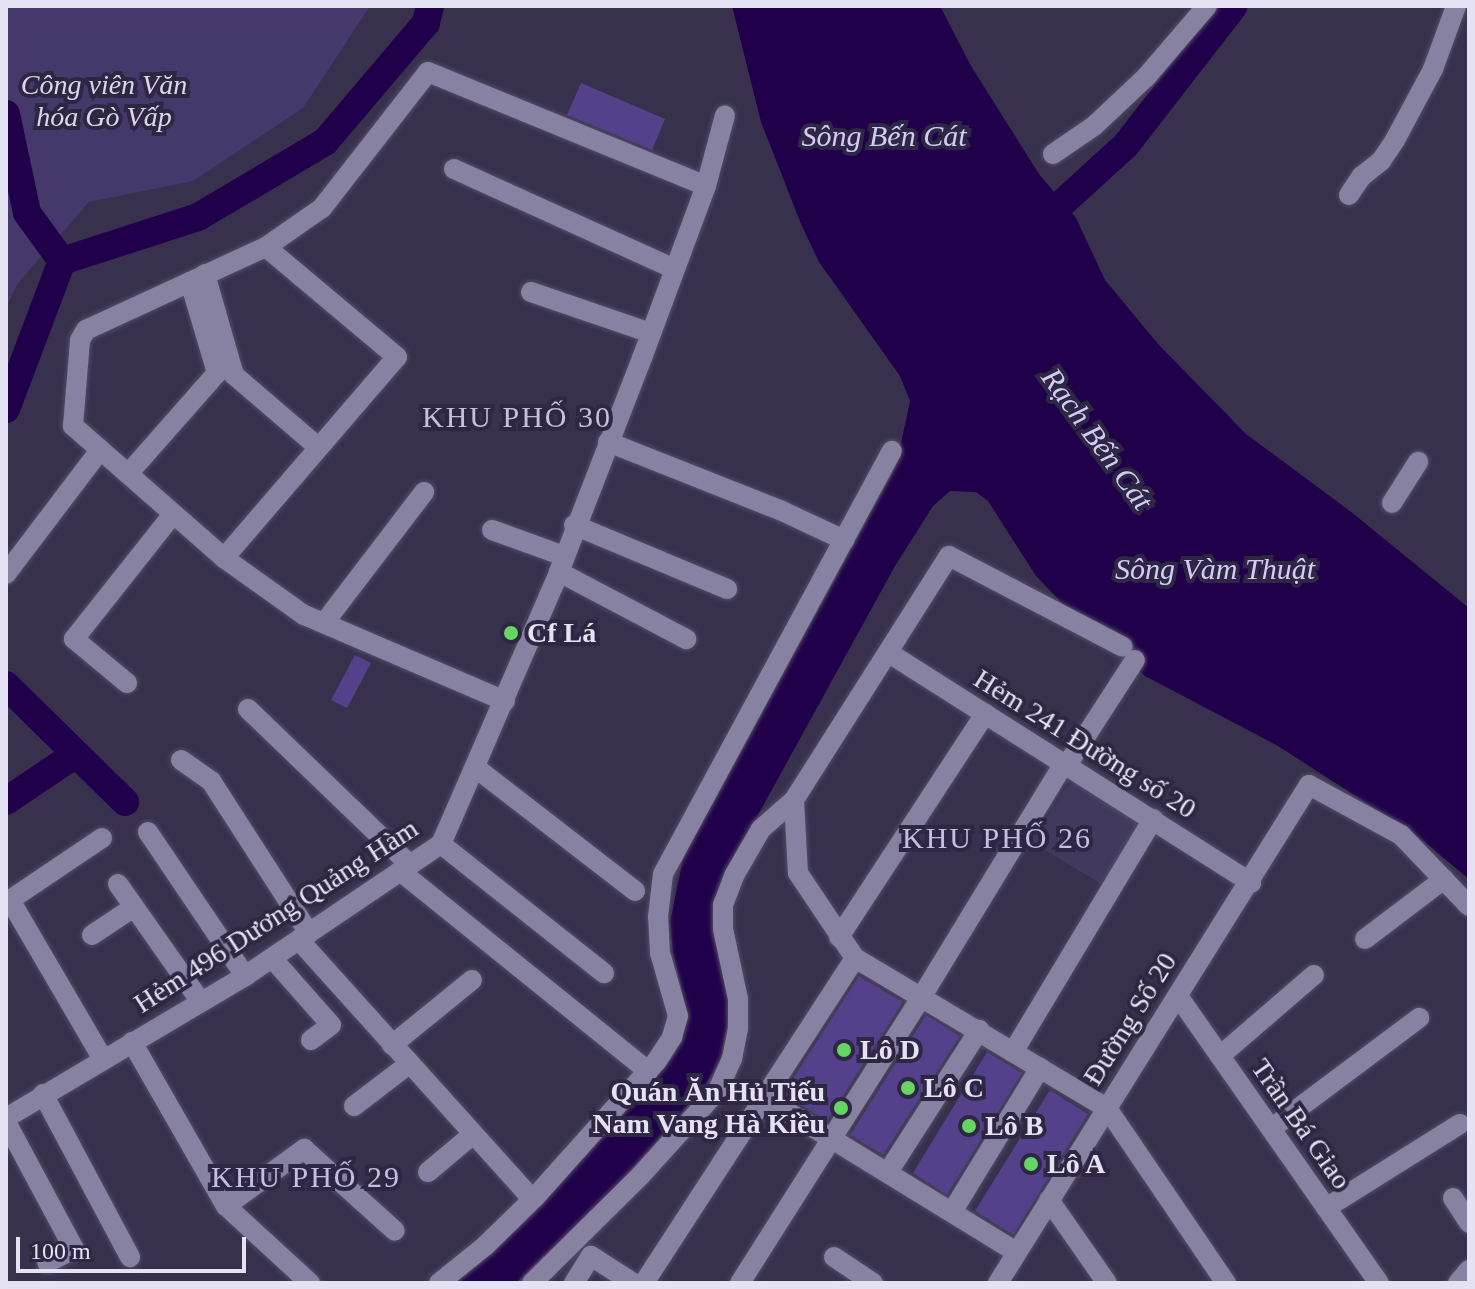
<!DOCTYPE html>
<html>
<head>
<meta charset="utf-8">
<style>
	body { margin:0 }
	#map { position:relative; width:1475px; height:1289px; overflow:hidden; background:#38314e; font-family:"Times New Roman",serif }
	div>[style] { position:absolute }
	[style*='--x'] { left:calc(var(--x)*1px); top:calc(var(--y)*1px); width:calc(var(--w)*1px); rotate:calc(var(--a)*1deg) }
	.built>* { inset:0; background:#413a5c }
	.green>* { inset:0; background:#45386a }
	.water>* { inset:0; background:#20004b }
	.river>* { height:28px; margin:-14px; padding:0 14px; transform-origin:14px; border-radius:14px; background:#20004b }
	.building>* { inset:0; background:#55408c }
	.roads { filter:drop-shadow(0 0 2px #524d65) drop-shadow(0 0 2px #524d65) }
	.minor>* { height:20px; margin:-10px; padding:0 10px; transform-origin:10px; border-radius:10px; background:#8781a2 }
	.dots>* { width:22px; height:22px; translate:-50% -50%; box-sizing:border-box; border:4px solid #2e2743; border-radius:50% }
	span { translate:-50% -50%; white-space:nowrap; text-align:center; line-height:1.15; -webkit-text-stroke:8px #2e2743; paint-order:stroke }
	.park-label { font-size:28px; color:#dad7ed; font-style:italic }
	.poi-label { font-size:28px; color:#e5e2f4; font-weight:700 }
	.left { translate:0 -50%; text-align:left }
	.right { translate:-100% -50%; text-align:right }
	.street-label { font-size:28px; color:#e5e2f4 }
	.water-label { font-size:30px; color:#d4ccf8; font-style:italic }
	.neighbourhood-label { font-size:30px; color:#c4bee1; letter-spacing:2px }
	.frame { position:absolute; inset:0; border:8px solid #e5e2f4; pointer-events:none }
	.scale { position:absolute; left:16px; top:1237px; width:230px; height:36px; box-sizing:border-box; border:4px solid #e5e2f4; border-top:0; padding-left:10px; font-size:24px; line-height:28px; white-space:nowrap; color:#e5e2f4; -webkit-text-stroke:6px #2e2743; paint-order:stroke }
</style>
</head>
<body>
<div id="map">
	<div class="built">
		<i style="clip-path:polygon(1079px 781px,1149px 821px,1108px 888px,1032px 842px,1067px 786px)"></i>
	</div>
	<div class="green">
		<i style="clip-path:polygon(6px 6px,370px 6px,303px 108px,193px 181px,89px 202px,18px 283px,6px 308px)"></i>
	</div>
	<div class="water">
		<i style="clip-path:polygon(732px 6px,940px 6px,971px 66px,1039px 174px,1076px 218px,1105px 280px,1158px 344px,1246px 434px,1350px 511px,1469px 608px,1469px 879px,1416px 835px,1278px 746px,1145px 676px,1096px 638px,1036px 576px,988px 501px,976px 492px,950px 491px,933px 506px,895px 566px,720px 884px,712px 914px,714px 940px,729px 990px,729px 1013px,721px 1058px,705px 1086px,621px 1181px,516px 1283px,453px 1283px,501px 1244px,587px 1154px,671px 1060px,682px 1041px,686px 1007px,673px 953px,670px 922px,683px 859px,896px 467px,910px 401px,900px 376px,819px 262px,801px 224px,761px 122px)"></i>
	</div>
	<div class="river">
		<i style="--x:6;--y:114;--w:101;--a:78"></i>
		<i style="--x:27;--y:213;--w:59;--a:53.9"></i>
		<i style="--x:62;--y:261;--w:143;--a:-17.9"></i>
		<i style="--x:198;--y:217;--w:147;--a:-30.6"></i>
		<i style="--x:325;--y:142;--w:156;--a:-49.7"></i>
		<i style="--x:426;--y:23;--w:17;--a:-77"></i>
		<i style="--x:1035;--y:228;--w:123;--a:-42.4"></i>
		<i style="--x:1126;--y:145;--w:176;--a:-52.2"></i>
		<i style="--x:6;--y:409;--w:158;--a:-69.3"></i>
		<i style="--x:6;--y:685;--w:167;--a:44.5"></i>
		<i style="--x:6;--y:801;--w:84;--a:-33.9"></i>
	</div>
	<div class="building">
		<i style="clip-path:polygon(581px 83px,665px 119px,652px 150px,567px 115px)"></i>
		<i style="clip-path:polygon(355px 655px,371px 663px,347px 708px,331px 700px)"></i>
		<i style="clip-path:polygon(859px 976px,903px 1002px,827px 1121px,783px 1094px)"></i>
		<i style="clip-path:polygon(926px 1015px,960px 1036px,883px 1155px,850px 1135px)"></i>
		<i style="clip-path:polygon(987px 1052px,1022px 1073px,947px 1195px,913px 1173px)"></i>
		<i style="clip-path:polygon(1050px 1090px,1088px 1114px,1013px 1235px,975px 1211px)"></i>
	</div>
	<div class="roads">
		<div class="minor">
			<i style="--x:1053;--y:154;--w:50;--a:-34.3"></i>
			<i style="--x:1094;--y:126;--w:73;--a:-43.3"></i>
			<i style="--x:1147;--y:76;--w:92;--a:-49.4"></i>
			<i style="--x:454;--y:169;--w:242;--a:24.4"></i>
			<i style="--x:1349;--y:195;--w:23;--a:-56"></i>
			<i style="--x:1362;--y:176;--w:24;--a:-38"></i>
			<i style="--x:1381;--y:161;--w:25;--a:-56"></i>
			<i style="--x:1395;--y:140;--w:81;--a:-61.8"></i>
			<i style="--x:1433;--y:69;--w:67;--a:-69.9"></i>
			<i style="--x:205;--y:274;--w:105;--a:74"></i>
			<i style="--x:234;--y:375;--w:111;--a:40.6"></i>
			<i style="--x:531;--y:292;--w:127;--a:18.9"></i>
			<i style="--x:608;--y:442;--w:185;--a:21.6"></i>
			<i style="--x:780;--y:510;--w:71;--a:25.1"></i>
			<i style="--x:128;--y:474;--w:135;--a:-48.6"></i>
			<i style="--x:217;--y:373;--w:95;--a:-106.5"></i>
			<i style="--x:1392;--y:503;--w:49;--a:-57.6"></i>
			<i style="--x:574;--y:525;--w:166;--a:22.7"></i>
			<i style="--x:492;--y:530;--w:77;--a:19.9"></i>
			<i style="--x:224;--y:558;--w:265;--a:-49.3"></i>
			<i style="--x:397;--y:357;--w:171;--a:-140"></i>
			<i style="--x:559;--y:572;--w:144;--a:27.8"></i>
			<i style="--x:6;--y:574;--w:156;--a:-52.8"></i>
			<i style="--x:324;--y:623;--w:165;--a:-52.6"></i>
			<i style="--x:889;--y:653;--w:429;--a:32.4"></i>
			<i style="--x:127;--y:683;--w:69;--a:-140.3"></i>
			<i style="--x:74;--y:639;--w:159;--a:-51.6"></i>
			<i style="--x:505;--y:701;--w:219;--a:-156.8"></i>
			<i style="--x:304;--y:615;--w:98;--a:-144.5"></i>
			<i style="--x:224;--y:558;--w:201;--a:-138.8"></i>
			<i style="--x:73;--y:426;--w:86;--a:-85.3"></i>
			<i style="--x:80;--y:340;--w:12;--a:-59"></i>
			<i style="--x:86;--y:330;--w:198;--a:-24.8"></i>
			<i style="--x:266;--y:247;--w:68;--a:-34.9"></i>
			<i style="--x:322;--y:208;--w:172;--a:-52.1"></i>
			<i style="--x:428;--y:72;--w:300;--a:22.3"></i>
			<i style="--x:248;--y:709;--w:225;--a:43.9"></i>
			<i style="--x:181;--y:760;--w:37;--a:35"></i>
			<i style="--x:211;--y:781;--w:181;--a:57.2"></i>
			<i style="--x:1067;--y:765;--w:125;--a:-57.1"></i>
			<i style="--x:476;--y:768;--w:201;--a:37.7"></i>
			<i style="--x:794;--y:800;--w:73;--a:86.9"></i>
			<i style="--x:798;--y:873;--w:102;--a:56.2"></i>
			<i style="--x:855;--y:958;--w:293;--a:30.8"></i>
			<i style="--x:1107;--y:1108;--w:212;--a:55.8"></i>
			<i style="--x:148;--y:832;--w:174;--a:56"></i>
			<i style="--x:102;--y:838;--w:111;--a:146"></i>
			<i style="--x:10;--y:900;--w:184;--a:59.7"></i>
			<i style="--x:441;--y:844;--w:208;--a:38.4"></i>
			<i style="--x:400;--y:871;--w:319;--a:38.9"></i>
			<i style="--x:118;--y:884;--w:144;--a:54.9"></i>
			<i style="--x:92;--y:935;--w:50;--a:-33.7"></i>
			<i style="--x:839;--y:937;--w:267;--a:-56.8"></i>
			<i style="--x:1365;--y:939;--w:99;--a:-37.2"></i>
			<i style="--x:299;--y:940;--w:348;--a:48"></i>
			<i style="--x:272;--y:958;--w:89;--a:48.6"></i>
			<i style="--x:331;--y:1025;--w:25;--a:143"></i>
			<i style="--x:1178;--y:996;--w:350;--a:55"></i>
			<i style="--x:132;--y:1042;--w:189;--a:60.2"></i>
			<i style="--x:226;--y:1206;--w:114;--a:42.5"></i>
			<i style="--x:392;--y:1045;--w:103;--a:-39.1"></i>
			<i style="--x:1013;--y:1052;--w:272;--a:-59"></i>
			<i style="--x:1220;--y:1056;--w:124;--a:-40.8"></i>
			<i style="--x:43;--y:1094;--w:185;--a:61.9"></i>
			<i style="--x:765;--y:1098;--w:294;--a:31.5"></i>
			<i style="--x:354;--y:1106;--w:69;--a:-37.4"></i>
			<i style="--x:6;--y:1118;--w:278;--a:-30.7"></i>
			<i style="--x:245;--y:976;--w:236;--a:-34"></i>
			<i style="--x:441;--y:844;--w:296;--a:-66.5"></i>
			<i style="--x:559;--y:572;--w:230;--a:-68.8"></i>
			<i style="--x:642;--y:358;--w:184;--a:-69.6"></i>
			<i style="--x:706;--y:186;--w:73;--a:-75"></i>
			<i style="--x:6;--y:1122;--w:144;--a:61.8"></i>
			<i style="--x:74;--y:1249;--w:30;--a:153"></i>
			<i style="--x:1272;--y:1128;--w:184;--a:-36.8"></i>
			<i style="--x:428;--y:1172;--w:57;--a:-40.1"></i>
			<i style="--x:888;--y:1172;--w:169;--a:-57.3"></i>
			<i style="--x:1453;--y:1198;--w:30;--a:57"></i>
			<i style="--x:1049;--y:1200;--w:101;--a:55.1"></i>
			<i style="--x:226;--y:1206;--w:97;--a:-36.2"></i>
			<i style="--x:304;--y:1149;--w:122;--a:42"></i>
			<i style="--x:1326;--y:1208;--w:158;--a:-32.1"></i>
			<i style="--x:952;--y:1212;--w:169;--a:-58.6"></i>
			<i style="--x:834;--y:1257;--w:47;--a:33.7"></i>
			<i style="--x:439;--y:1283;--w:59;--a:-38.8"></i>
			<i style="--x:485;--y:1246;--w:71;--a:-44.4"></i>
			<i style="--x:536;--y:1196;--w:180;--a:-48.2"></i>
			<i style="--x:656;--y:1062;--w:30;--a:-57"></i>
			<i style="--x:672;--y:1037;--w:22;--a:-74"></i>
			<i style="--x:678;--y:1016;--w:66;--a:-105.9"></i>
			<i style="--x:660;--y:953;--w:36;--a:-93"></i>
			<i style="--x:658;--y:917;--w:43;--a:-83.4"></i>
			<i style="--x:663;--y:874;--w:481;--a:-61.6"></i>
			<i style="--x:532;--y:1283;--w:153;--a:-44.7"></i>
			<i style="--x:641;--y:1175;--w:115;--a:-47.8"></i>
			<i style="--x:718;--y:1090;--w:34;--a:-66"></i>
			<i style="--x:732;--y:1059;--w:31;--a:-79"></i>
			<i style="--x:738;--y:1029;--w:30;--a:-90"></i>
			<i style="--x:738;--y:999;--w:72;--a:-102.1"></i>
			<i style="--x:723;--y:929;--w:24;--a:-90"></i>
			<i style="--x:723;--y:905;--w:33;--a:-69"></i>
			<i style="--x:735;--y:874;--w:52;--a:-60"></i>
			<i style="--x:761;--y:829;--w:44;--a:-41.3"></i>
			<i style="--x:794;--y:800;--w:289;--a:-57.6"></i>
			<i style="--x:949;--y:556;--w:196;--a:27.6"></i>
			<i style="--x:574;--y:1283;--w:32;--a:-58"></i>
			<i style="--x:591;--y:1256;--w:50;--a:32.7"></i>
			<i style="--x:644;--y:1283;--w:387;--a:-57"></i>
			<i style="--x:740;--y:1283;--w:340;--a:-57.6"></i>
			<i style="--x:922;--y:996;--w:273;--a:-58.6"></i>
			<i style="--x:998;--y:1283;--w:587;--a:-58.02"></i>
			<i style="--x:1309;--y:785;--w:105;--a:28.5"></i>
			<i style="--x:1401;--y:835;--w:98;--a:46.2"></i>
			<i style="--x:1458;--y:1283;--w:17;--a:-50"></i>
		</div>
	</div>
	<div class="dots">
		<i style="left:511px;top:633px;background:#67d466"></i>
		<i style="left:844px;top:1050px;background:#67d466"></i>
		<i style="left:908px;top:1088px;background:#67d466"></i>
		<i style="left:841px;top:1108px;background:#67d466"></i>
		<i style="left:969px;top:1126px;background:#67d466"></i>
		<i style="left:1031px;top:1164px;background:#67d466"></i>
	</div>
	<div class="park-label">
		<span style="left:104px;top:101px">Công viên Văn<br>hóa Gò Vấp</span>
	</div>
	<div class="poi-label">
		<span class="left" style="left:527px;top:633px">Cf Lá</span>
		<span class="left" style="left:860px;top:1050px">Lô D</span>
		<span class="left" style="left:924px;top:1088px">Lô C</span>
		<span class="right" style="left:825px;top:1108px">Quán Ăn Hủ Tiếu<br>Nam Vang Hà Kiều</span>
		<span class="left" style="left:985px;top:1126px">Lô B</span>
		<span class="left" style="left:1047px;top:1164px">Lô A</span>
	</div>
	<div class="street-label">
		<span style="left:1085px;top:744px;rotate:32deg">Hẻm 241 Đường số 20</span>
		<span style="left:276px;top:916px;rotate:-33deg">Hẻm 496 Dương Quảng Hàm</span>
		<span style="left:1130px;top:1019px;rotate:-58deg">Đường Số 20</span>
		<span style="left:1301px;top:1124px;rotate:55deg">Trần Bá Giao</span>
	</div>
	<div class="water-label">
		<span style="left:884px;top:136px">Sông Bến Cát</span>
		<span style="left:1097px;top:439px;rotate:54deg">Rạch Bến Cát</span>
		<span style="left:1215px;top:569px">Sông Vàm Thuật</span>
	</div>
	<div class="neighbourhood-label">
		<span style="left:517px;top:417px">KHU PHỐ 30</span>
		<span style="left:997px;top:838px">KHU PHỐ 26</span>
		<span style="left:306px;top:1177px">KHU PHỐ 29</span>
	</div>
	<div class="frame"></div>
	<div class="scale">100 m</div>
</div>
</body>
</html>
